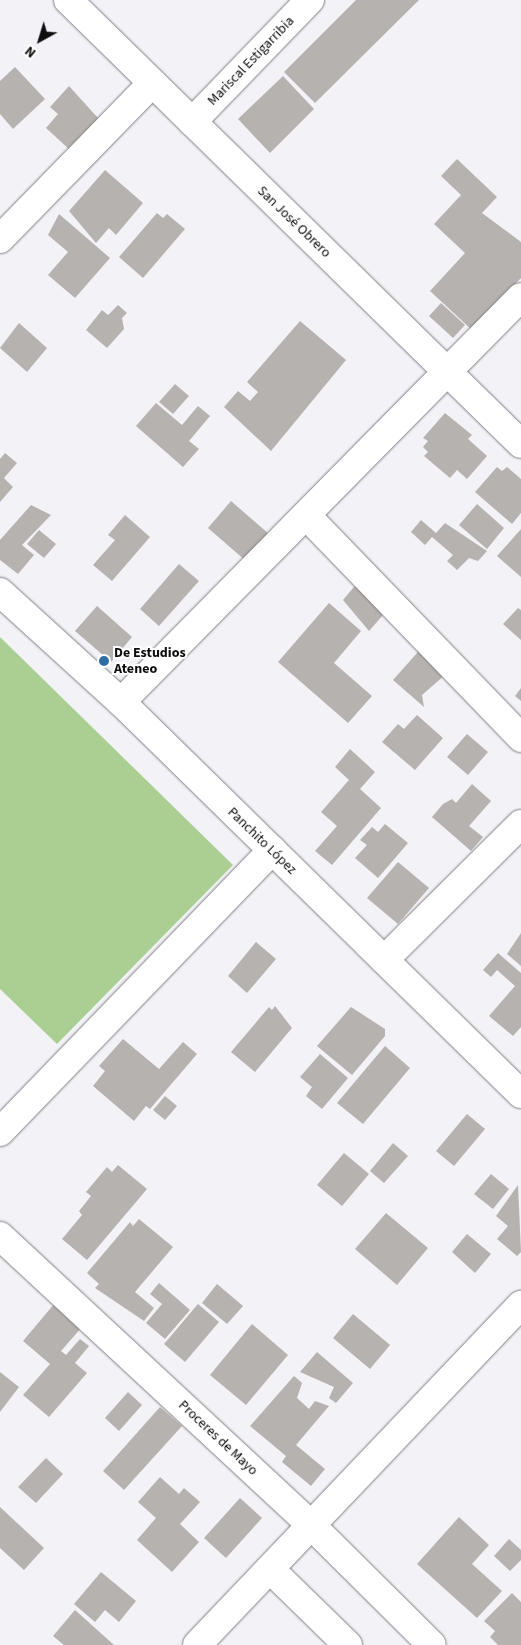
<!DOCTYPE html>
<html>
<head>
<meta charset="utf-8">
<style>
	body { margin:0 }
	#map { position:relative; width:521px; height:1645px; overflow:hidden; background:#f2f2f7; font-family:"Source Sans 3",sans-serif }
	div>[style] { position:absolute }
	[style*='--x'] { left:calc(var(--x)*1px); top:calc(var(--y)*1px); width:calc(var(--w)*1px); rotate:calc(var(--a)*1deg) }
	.green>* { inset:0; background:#abcf93 }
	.building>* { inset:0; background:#b6b2af }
	.roads { filter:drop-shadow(0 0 1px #808185) drop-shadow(0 0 1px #808185) }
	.minor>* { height:28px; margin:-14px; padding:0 14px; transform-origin:14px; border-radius:14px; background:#fff }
	.dots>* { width:14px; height:14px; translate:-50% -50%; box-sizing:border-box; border:2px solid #fff; border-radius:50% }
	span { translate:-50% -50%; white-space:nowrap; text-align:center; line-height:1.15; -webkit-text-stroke:4px #fff; paint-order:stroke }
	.street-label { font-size:14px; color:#0e0e0f }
	.poi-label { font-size:14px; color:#0e0e0f; font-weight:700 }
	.left { translate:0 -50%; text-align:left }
	.north { position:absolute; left:15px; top:15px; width:50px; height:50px; -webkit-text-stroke:4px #fff; paint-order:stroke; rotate:219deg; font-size:14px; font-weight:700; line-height:20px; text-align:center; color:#0e0e0f }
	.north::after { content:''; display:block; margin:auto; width:18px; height:22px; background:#0e0e0f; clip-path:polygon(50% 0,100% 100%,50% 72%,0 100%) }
</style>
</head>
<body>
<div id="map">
	<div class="green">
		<i style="clip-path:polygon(0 637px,233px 865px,57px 1044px,0 989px)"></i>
	</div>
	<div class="building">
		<i style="clip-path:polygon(356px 0,419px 0,315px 103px,284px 72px)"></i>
		<i style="clip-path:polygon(15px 67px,45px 99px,13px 129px,0 114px,0 81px)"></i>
		<i style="clip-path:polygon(283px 76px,314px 109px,270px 153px,238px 119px)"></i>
		<i style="clip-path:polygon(69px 86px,98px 118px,70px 150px,46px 128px,58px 114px,50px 107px)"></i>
		<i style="clip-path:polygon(457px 159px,497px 197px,482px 213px,521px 242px,521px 278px,472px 330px,430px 291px,465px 253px,434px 224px,461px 195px,441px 176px)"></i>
		<i style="clip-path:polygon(105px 170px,143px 203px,116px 235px,109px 228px,96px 243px,69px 211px)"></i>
		<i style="clip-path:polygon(157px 213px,163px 218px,167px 214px,185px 229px,143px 278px,119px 257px)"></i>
		<i style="clip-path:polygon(59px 214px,110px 258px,75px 298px,48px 275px,68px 252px,48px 235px)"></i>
		<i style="clip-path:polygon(441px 303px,465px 325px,453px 338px,429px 316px)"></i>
		<i style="clip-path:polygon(118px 305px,127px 313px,122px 318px,124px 329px,107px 348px,86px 330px,102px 310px,108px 315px)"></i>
		<i style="clip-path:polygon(300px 321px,346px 360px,271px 451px,224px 407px,238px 391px,250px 401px,258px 392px,247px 382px)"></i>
		<i style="clip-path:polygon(19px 323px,47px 348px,27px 372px,0 348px)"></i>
		<i style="clip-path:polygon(175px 384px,189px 396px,173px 414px,159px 402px)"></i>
		<i style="clip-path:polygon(156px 403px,182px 425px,198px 406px,210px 416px,189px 441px,199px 449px,183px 467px,136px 426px)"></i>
		<i style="clip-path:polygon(445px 413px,472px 435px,468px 439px,487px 456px,467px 479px,457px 470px,450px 478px,424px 456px,428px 452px,423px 447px,428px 441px,423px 438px)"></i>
		<i style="clip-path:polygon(5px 453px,17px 463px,4px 478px,13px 487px,0 502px,0 459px)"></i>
		<i style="clip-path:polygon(497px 467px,502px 471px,507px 467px,521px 479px,521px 513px,512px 524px,475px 492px)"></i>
		<i style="clip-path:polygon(231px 501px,269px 534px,246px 561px,208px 528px)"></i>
		<i style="clip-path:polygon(477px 504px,504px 528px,487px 549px,459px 525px)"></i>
		<i style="clip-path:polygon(31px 505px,51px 515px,22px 545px,34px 555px,18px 574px,0 560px,0 540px)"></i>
		<i style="clip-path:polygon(125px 515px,150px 537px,112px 581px,93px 565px,115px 540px,108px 535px)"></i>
		<i style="clip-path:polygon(421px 520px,436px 533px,445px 523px,487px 551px,478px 561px,469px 558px,457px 570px,447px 561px,453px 555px,432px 537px,425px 545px,411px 532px)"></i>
		<i style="clip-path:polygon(521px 529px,521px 577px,497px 556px)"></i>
		<i style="clip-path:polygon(39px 530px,56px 544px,44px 558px,27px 544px)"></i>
		<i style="clip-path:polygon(179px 564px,199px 581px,159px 626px,140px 609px)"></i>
		<i style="clip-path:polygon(359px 581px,390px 607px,369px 631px,343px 600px)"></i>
		<i style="clip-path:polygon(329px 603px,361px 631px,334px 663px,372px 696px,348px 723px,278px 662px)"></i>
		<i style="clip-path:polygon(97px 606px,132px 637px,111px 662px,75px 631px)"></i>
		<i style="clip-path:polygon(518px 608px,521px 610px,521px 640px,503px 624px)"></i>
		<i style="clip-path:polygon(425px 644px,445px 675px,422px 695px,424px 707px,393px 680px)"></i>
		<i style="clip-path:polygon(521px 688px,521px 701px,515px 696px)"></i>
		<i style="clip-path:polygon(417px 715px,443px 738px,415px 770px,382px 742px,398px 724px,404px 729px)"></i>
		<i style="clip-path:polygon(467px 734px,488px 752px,468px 775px,447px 757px)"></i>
		<i style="clip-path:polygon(350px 749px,375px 772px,360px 789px,381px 808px,332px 865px,315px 851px,337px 826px,321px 812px,349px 780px,335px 767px)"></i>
		<i style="clip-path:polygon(472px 784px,491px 801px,469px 826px,483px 837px,471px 851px,432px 817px,443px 804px,452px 799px,456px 803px)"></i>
		<i style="clip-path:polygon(385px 824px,408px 843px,378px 878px,355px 858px,367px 845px,360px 840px,372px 827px,378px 832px)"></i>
		<i style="clip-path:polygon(398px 862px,429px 888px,398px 924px,367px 898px)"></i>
		<i style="clip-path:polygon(521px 933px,521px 966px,507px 954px)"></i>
		<i style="clip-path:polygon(256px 942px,276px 959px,247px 993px,228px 976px)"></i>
		<i style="clip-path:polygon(498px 953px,521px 973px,521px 1027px,513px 1036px,489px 1016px,515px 986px,497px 970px,491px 977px,483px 970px)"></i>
		<i style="clip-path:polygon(275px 1006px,292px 1028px,255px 1072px,231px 1052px,269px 1007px,272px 1010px)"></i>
		<i style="clip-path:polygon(351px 1007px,385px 1029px,385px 1036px,352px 1075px,317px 1046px)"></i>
		<i style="clip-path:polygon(123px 1039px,159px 1069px,183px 1042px,197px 1054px,150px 1109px,146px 1106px,134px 1121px,93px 1086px,105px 1071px,99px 1066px)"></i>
		<i style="clip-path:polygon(385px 1046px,410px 1068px,363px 1124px,337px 1103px)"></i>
		<i style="clip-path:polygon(320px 1054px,348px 1078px,322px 1109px,306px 1096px,312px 1087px,300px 1077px)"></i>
		<i style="clip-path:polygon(165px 1096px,177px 1106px,165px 1120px,153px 1110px)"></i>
		<i style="clip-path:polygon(467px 1114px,485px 1129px,454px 1166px,436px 1151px)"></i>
		<i style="clip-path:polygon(393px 1143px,408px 1156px,384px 1183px,370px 1171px)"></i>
		<i style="clip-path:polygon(344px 1153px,369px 1174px,342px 1206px,317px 1185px)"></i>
		<i style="clip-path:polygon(118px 1165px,147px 1189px,87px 1260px,62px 1239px,82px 1215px,79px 1211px,91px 1196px,86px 1192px,107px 1167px,112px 1172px)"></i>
		<i style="clip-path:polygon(491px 1174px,509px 1189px,493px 1209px,474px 1194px)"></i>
		<i style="clip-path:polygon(518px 1185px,521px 1252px,517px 1256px,497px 1239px,508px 1226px,496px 1216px)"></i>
		<i style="clip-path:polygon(386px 1213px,428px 1248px,397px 1285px,355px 1249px)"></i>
		<i style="clip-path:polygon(139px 1219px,173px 1247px,135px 1292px,154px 1308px,144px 1321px,95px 1288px,99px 1284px,87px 1273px,130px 1222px,133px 1226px)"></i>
		<i style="clip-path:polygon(467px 1234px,491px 1254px,475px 1273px,452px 1252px)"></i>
		<i style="clip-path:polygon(159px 1283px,190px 1310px,165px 1339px,146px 1323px,162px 1304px,150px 1294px)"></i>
		<i style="clip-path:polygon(217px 1284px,243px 1306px,227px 1324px,202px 1303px)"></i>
		<i style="clip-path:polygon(55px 1303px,82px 1327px,61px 1351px,66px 1355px,80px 1339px,89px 1346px,75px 1363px,87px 1373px,49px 1417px,23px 1395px,50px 1364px,23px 1341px)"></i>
		<i style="clip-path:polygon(198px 1304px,219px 1322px,185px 1362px,164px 1344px)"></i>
		<i style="clip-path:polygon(353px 1314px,390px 1345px,370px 1369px,333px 1338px)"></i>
		<i style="clip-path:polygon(252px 1324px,288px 1355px,246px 1405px,210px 1375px)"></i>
		<i style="clip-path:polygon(317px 1352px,353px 1383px,336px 1403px,329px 1398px,334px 1387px,300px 1372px)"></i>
		<i style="clip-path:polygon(0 1372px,19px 1387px,0 1412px)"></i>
		<i style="clip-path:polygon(294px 1376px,302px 1383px,297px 1398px,309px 1409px,315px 1401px,329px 1406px,296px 1445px,325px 1469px,311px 1486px,282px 1462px,286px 1456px,250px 1426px)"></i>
		<i style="clip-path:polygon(128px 1392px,142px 1405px,119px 1431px,105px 1418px)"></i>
		<i style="clip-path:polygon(160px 1407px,182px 1426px,124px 1490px,103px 1471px)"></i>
		<i style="clip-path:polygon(46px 1458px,63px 1474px,36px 1503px,18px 1487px)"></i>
		<i style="clip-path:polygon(160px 1477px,179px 1494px,184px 1488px,200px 1502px,180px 1524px,199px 1542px,172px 1572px,137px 1540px,156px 1518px,138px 1502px)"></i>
		<i style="clip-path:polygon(240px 1498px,262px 1518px,226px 1558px,204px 1538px)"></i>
		<i style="clip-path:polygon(0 1507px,44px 1548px,24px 1570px,0 1548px)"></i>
		<i style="clip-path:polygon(459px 1517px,489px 1545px,472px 1564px,502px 1591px,477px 1618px,417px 1564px)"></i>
		<i style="clip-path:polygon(509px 1539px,521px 1550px,521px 1560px,510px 1571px,494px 1556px)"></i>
		<i style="clip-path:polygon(101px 1572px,136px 1601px,119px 1622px,105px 1610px,95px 1622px,74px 1604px)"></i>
		<i style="clip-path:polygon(512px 1593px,521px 1602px,521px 1645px,498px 1645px,490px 1637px,495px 1631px,484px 1621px)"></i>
		<i style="clip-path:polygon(75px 1610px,114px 1645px,64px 1645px,53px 1636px)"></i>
	</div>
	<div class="roads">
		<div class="minor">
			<i style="--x:68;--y:0;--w:634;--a:44.43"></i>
			<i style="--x:192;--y:122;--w:170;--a:-46"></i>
			<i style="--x:0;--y:239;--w:218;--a:-45.7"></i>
			<i style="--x:306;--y:515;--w:310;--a:46"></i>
			<i style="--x:0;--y:592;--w:164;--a:42.3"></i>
			<i style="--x:121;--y:702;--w:560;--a:44.42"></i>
			<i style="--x:121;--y:702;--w:569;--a:-45.36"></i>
			<i style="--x:384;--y:960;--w:193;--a:-44.8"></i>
			<i style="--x:0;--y:1132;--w:392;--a:-46"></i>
			<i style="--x:0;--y:1236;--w:425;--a:42.9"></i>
			<i style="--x:311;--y:1525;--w:170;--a:44.8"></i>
			<i style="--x:270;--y:1569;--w:109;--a:44.3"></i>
			<i style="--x:197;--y:1645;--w:470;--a:-46.4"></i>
		</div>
	</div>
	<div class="dots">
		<i style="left:104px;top:661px;background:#2e6ea4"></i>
	</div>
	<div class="street-label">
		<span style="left:251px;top:61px;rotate:-46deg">Mariscal Estigarribia</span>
		<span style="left:294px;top:222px;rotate:44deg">San José Obrero</span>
		<span style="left:262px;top:841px;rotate:44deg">Panchito López</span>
		<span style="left:218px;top:1438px;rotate:43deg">Proceres de Mayo</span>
	</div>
	<div class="poi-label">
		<span class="left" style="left:114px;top:661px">De Estudios<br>Ateneo</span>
	</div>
	<div class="north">N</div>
</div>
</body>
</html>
